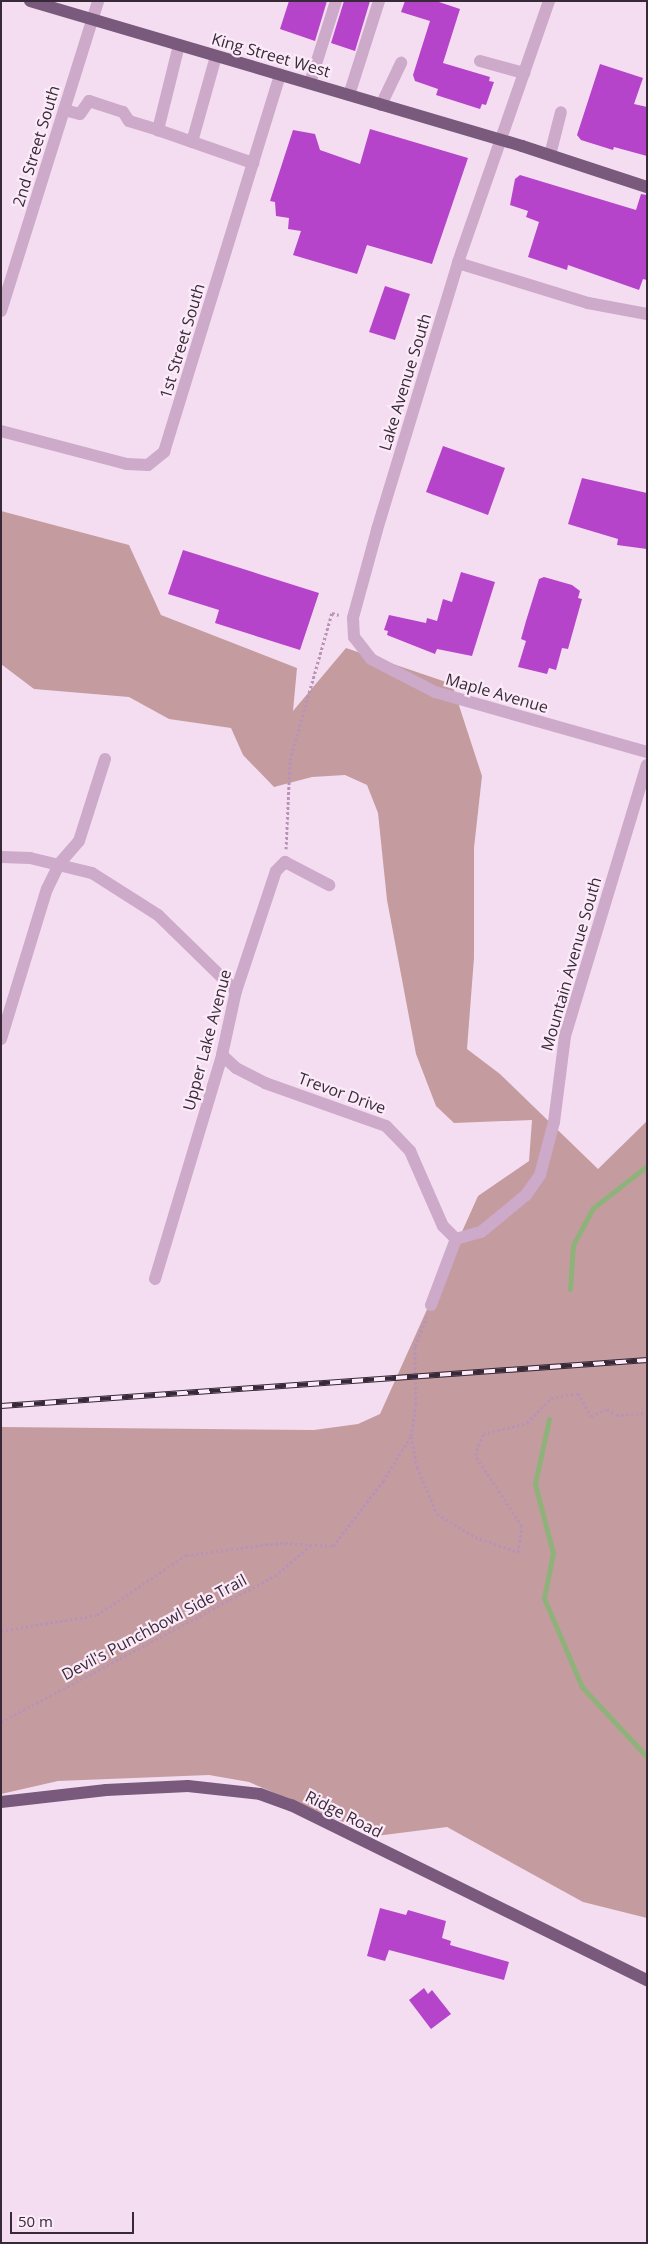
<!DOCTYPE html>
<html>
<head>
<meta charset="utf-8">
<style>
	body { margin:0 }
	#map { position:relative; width:648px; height:2244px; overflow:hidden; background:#f4ddf1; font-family:"Open Sans",sans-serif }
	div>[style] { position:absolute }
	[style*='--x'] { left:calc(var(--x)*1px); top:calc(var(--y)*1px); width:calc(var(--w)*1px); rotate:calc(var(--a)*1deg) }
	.green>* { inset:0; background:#c49c9f }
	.stream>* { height:5px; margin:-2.5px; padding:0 2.5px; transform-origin:2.5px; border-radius:2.5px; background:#8fb27b }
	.building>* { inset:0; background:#b644cb }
	.path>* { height:3px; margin-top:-1.5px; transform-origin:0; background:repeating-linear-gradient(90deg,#b893b7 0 2.5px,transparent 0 5px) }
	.minor>* { height:12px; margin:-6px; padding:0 6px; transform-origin:6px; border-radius:6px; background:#cda9ca }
	.major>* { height:12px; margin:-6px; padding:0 6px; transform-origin:6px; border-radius:6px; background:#79597c }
	.rail>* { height:5.5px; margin-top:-2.75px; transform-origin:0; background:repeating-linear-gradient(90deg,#fbeaf8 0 11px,#382939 0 22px); box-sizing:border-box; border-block:1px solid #382939 }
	span { translate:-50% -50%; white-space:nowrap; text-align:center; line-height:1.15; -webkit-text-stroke:4.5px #fbeaf8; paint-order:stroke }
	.street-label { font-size:16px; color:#382939 }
	.frame { position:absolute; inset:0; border:2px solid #382939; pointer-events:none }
	.scale { position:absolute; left:10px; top:2212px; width:124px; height:22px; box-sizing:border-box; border:2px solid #382939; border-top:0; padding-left:6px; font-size:15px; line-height:18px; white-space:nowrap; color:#382939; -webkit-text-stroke:4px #fbeaf8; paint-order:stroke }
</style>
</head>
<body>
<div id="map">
	<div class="green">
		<i style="clip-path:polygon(1px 511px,129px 545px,161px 615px,297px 668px,293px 711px,346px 648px,452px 684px,482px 776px,474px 848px,474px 958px,467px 1049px,500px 1074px,598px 1169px,647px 1121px,647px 1918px,583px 1902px,447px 1827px,376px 1836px,249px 1782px,209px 1775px,58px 1781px,1px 1794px,1px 1427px,314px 1430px,358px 1424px,380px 1414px,478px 1196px,529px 1161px,532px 1120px,454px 1123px,436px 1106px,416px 1054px,387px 900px,378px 813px,367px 785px,345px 775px,312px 777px,274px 787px,243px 755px,231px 728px,169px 719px,129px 697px,34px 689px,1px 664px)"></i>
	</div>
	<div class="stream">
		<i style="--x:570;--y:1289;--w:44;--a:-86.1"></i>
		<i style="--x:573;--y:1245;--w:42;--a:-61.6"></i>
		<i style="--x:593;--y:1208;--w:68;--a:-37.9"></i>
		<i style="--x:549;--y:1419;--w:66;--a:102.2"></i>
		<i style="--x:535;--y:1484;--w:71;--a:75.4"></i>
		<i style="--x:553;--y:1553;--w:46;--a:101.3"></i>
		<i style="--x:544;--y:1598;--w:97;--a:66.9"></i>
		<i style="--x:582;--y:1687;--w:96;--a:47.1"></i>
	</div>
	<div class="building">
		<i style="clip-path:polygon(289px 1px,327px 1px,315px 41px,280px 29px)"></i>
		<i style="clip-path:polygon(344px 1px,370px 1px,355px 51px,331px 43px)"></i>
		<i style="clip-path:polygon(405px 1px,436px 1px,460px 9px,443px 63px,490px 77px,489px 81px,494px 82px,486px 105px,482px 104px,480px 109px,436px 95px,438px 89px,415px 81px,413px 75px,430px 21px,401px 12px)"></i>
		<i style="clip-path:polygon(600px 64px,643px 78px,634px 104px,647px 107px,647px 156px,614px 147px,613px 150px,581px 140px,577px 135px)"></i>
		<i style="clip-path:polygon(370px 129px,468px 158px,432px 264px,367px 245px,357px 274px,293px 255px,301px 231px,288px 229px,289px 218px,276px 216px,275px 202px,270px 201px,293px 130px,315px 134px,320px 150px,360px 164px)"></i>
		<i style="clip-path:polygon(520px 175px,636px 210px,641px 194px,647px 195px,647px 280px,643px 279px,639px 290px,568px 265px,567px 270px,528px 257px,539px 222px,526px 217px,528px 211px,510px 205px,515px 179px)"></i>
		<i style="clip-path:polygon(385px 286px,410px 294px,395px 340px,369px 332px)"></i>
		<i style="clip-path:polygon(443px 446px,505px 468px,488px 515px,426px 492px)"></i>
		<i style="clip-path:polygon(582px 478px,647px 493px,647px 549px,617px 545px,618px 539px,568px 524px)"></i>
		<i style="clip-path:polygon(183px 550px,319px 593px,300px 650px,215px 623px,219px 610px,168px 594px)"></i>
		<i style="clip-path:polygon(461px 572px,495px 582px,472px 656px,437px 649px,435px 654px,387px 635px,388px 631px,384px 630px,389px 615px,426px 623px,427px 618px,437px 621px,443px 599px,452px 602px)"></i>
		<i style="clip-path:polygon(544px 577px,572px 585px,580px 591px,578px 598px,582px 599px,568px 649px,562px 648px,556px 670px,549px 668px,547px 674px,518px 667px,526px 641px,521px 639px,526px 621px,539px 579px)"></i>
		<i style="clip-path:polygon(380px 1908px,406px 1915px,408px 1910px,446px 1921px,442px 1938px,451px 1941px,450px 1945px,509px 1962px,504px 1980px,389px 1950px,385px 1961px,367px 1956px)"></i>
		<i style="clip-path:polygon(424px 1988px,428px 1994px,432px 1990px,451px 2014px,431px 2029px,409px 2000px)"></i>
	</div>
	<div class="path">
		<i style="--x:286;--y:849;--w:89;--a:-87.4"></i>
		<i style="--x:290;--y:760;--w:153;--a:-74.1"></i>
		<i style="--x:332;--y:613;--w:7;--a:16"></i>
		<i style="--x:411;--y:1436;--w:32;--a:-81"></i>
		<i style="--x:416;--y:1404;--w:58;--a:-91"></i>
		<i style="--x:415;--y:1346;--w:32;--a:-68"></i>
		<i style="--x:1;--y:1631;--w:97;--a:-9.5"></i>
		<i style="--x:97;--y:1615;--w:107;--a:-34"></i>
		<i style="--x:186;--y:1555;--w:95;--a:-7.3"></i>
		<i style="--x:280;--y:1543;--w:53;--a:3.2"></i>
		<i style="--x:333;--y:1546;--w:82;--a:-52.4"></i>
		<i style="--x:383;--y:1481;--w:53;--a:-58.1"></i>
		<i style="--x:411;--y:1436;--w:32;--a:79"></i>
		<i style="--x:417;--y:1467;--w:51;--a:66.9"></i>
		<i style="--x:437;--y:1514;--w:44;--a:31.2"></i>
		<i style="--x:475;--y:1537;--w:46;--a:19.2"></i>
		<i style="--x:518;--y:1552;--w:26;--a:-81"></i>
		<i style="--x:522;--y:1526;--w:85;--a:-123.5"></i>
		<i style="--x:475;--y:1455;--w:22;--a:-69"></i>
		<i style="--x:483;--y:1434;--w:45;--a:-14"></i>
		<i style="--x:527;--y:1423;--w:35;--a:-46"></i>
		<i style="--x:551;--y:1398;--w:27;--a:-10"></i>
		<i style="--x:578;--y:1393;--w:26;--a:61"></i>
		<i style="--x:591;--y:1416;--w:17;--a:-24"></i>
		<i style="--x:607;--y:1409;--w:11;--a:34"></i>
		<i style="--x:616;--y:1415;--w:31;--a:-4"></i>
		<i style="--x:1;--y:1722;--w:310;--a:-28.1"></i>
		<i style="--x:275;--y:1576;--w:48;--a:-40.7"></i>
	</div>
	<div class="minor">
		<i style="--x:549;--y:1;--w:277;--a:109.2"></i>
		<i style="--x:458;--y:263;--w:279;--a:106.9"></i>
		<i style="--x:377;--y:530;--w:91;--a:105.3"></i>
		<i style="--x:353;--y:618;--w:19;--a:87"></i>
		<i style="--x:354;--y:637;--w:28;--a:52"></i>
		<i style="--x:371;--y:659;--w:72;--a:27.3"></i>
		<i style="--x:435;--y:692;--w:220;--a:15.8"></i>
		<i style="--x:179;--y:45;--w:88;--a:103.9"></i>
		<i style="--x:158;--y:130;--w:101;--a:19.2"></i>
		<i style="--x:480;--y:61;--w:46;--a:15.3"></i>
		<i style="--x:310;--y:83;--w:86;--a:-72.4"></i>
		<i style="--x:349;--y:95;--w:99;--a:-72.3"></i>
		<i style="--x:381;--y:105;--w:47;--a:-64.5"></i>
		<i style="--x:64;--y:110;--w:16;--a:14"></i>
		<i style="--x:80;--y:114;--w:16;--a:-55"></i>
		<i style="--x:89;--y:101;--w:36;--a:18"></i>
		<i style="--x:123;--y:112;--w:11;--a:56"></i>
		<i style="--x:129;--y:121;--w:30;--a:17"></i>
		<i style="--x:192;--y:142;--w:89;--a:-74.4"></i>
		<i style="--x:550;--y:155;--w:44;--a:-75.7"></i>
		<i style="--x:458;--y:263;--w:136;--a:17.1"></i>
		<i style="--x:588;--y:303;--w:60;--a:10.6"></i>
		<i style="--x:1;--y:311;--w:325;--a:-72.6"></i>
		<i style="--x:1;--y:431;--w:130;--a:14.7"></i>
		<i style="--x:127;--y:464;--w:21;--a:3"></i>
		<i style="--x:148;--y:465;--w:21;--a:-39"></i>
		<i style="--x:164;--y:452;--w:395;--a:-72.9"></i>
		<i style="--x:1;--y:857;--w:29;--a:2"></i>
		<i style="--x:30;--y:858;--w:64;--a:13.6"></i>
		<i style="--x:92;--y:873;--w:78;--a:32.5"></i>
		<i style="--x:158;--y:915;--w:109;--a:44.3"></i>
		<i style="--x:1;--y:1039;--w:157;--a:-73"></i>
		<i style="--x:47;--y:889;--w:28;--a:-64"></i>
		<i style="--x:59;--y:864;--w:30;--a:-49"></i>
		<i style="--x:79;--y:841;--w:86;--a:-72.4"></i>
		<i style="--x:222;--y:1055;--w:19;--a:43"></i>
		<i style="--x:236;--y:1068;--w:33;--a:27"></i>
		<i style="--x:265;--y:1083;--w:128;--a:19.6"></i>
		<i style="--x:386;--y:1126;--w:35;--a:46"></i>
		<i style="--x:410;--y:1151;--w:82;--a:66.3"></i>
		<i style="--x:443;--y:1226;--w:18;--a:45"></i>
		<i style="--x:155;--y:1279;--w:234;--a:-73.3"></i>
		<i style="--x:222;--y:1055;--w:66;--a:-77.7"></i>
		<i style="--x:236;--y:991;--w:126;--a:-71.6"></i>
		<i style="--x:276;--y:871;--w:13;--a:-45"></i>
		<i style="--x:285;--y:862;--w:50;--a:27.6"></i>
		<i style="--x:431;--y:1305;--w:71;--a:-69.3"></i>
		<i style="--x:456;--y:1239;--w:26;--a:-16"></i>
		<i style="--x:481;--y:1232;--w:58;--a:-39.4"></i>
		<i style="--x:526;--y:1195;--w:24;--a:-55"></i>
		<i style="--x:540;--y:1175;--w:55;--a:-75.2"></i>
		<i style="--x:554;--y:1122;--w:87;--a:-82.7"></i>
		<i style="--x:565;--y:1036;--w:283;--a:-73.2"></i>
	</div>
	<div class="major">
		<i style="--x:30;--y:1;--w:513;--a:16.42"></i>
		<i style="--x:522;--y:146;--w:132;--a:18.2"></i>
		<i style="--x:1;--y:1802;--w:106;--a:-6.5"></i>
		<i style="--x:106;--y:1790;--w:82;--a:-2.8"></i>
		<i style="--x:188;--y:1786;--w:72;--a:6.3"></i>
		<i style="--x:260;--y:1794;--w:33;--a:20"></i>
		<i style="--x:291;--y:1805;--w:397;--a:26.2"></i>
	</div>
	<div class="rail">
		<i style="--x:1;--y:1406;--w:648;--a:-4.07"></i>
	</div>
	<div class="street-label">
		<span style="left:271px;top:55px;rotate:16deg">King Street West</span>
		<span style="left:36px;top:146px;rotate:-73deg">2nd Street South</span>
		<span style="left:182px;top:341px;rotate:-73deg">1st Street South</span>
		<span style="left:405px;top:382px;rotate:-73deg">Lake Avenue South</span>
		<span style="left:497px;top:693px;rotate:16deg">Maple Avenue</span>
		<span style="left:571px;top:964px;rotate:-74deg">Mountain Avenue South</span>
		<span style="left:207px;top:1040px;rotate:-75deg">Upper Lake Avenue</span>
		<span style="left:342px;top:1093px;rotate:20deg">Trevor Drive</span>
		<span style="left:154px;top:1627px;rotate:-28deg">Devil's Punchbowl Side Trail</span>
		<span style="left:344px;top:1814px;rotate:27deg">Ridge Road</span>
	</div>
	<div class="frame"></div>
	<div class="scale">50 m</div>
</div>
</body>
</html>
